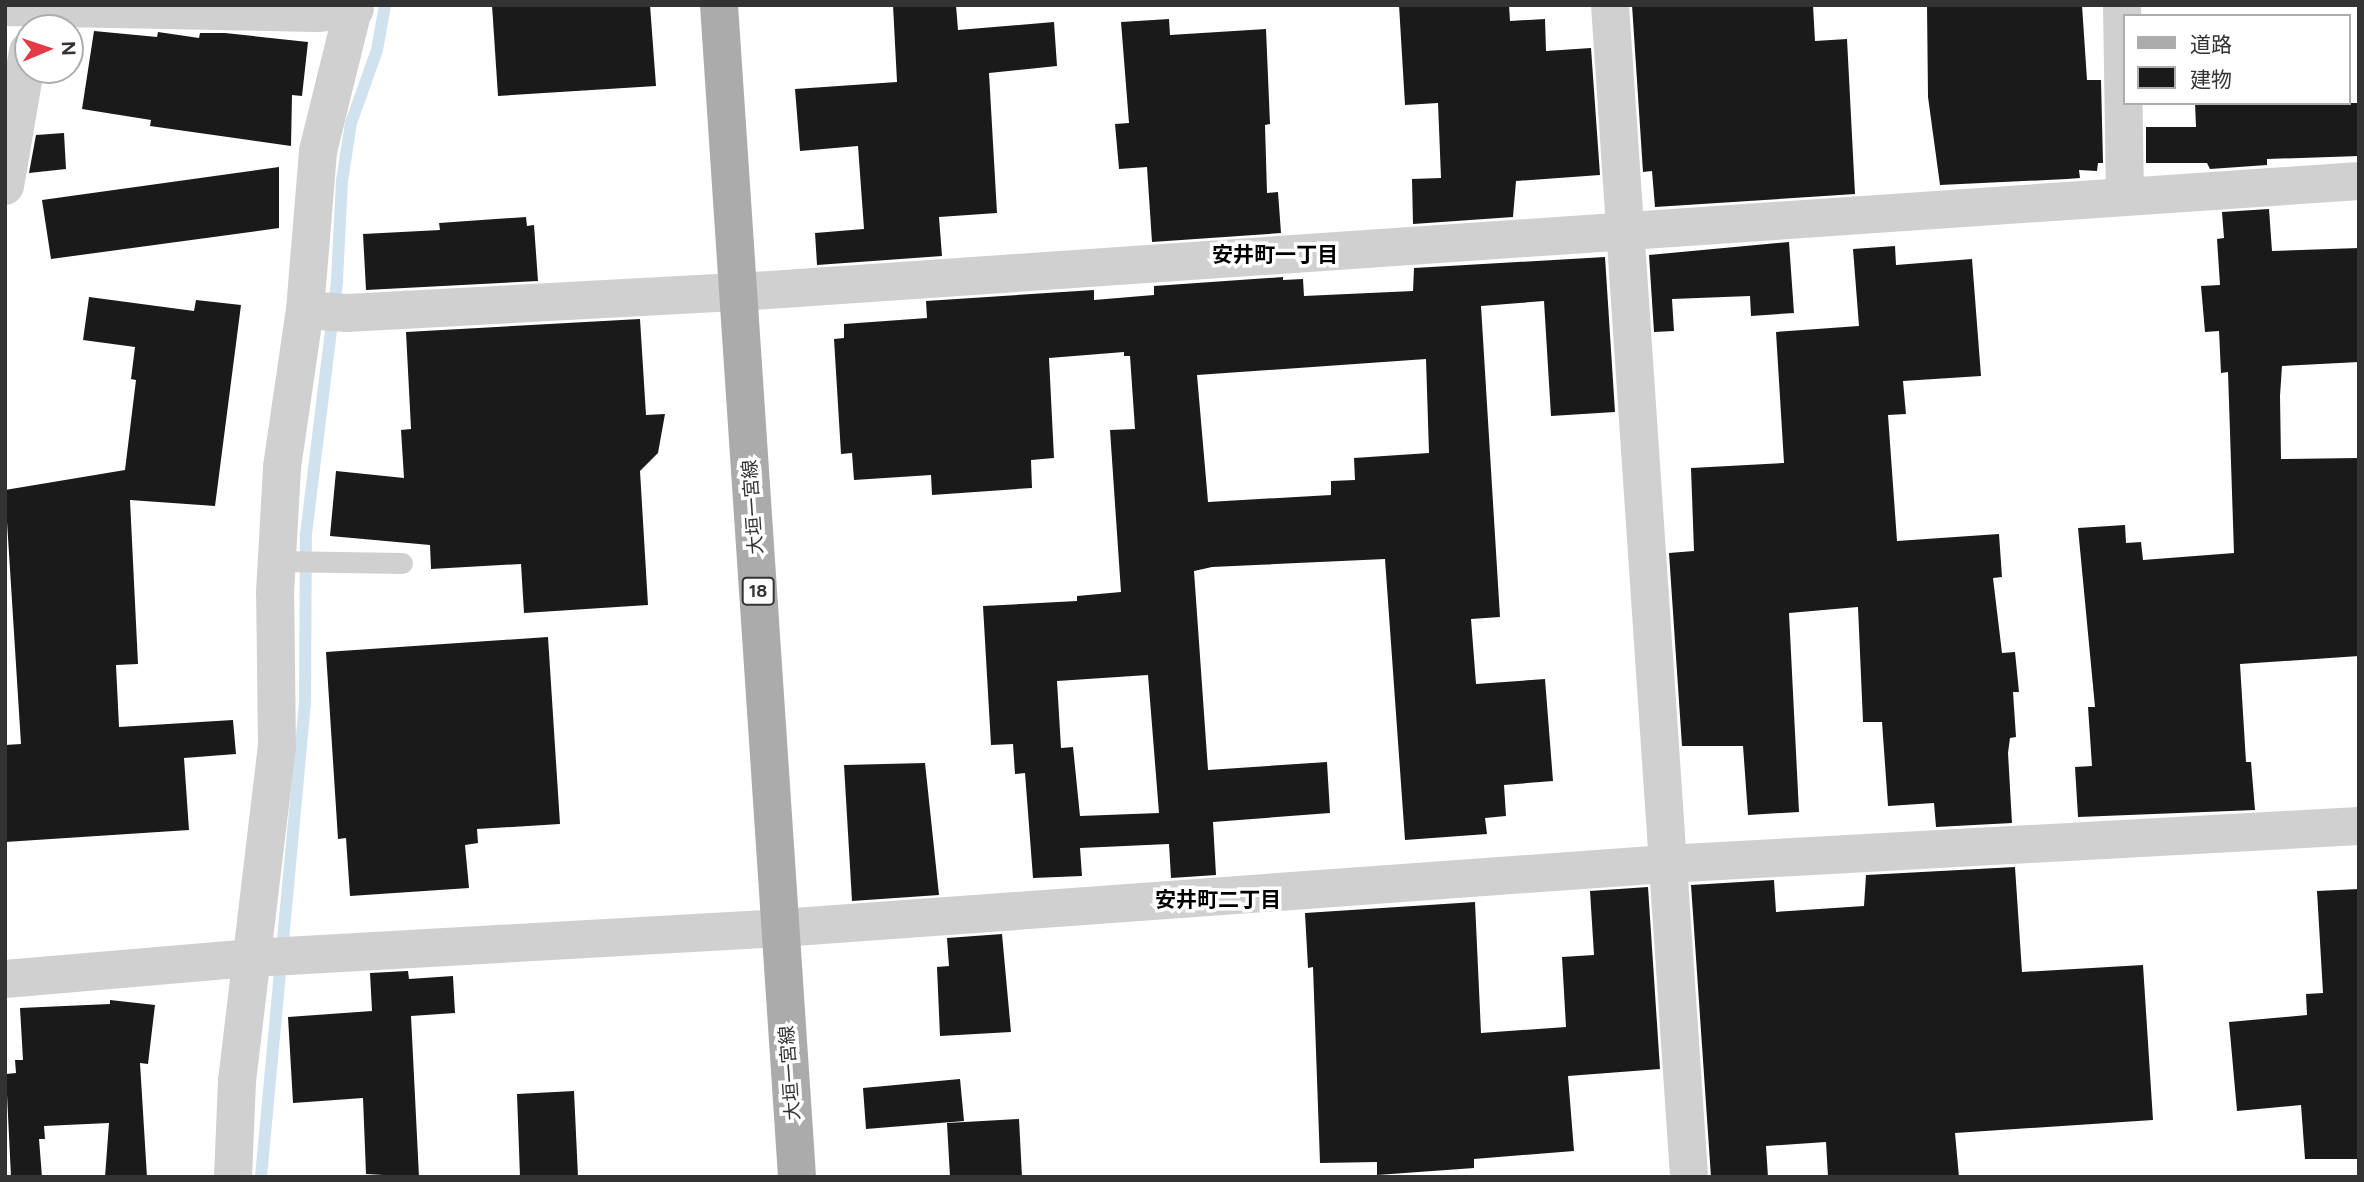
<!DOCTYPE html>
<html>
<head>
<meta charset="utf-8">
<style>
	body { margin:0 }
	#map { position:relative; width:2364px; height:1182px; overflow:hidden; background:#fff; font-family:Figtree,"Noto Sans JP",sans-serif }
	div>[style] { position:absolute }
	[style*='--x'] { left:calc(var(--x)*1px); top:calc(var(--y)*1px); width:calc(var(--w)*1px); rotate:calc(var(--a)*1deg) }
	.stream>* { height:12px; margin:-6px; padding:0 6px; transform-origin:6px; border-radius:6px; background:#cfe2ee }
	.building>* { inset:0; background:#1a1a1a }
	.service>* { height:21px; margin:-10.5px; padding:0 10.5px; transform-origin:10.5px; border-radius:10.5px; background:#d0d0d0 }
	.minor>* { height:38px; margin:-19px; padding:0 19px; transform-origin:19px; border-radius:19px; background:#d0d0d0 }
	.primary>* { height:38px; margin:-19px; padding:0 19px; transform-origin:19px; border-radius:19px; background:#ababab }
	span { translate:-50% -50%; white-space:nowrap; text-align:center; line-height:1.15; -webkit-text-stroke:7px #fff; paint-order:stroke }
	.shield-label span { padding:2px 5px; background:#fff; border:2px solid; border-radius:5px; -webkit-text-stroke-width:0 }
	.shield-label { font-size:18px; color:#333; font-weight:700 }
	.street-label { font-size:19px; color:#333 }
	.neighbourhood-label { font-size:21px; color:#000; font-weight:700 }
	.frame { position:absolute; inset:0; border:7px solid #333; pointer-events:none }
	.legend { position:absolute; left:2123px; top:14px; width:228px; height:91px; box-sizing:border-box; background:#fff; border:2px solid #adadad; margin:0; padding:9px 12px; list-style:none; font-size:21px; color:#333 }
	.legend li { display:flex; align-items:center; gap:14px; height:35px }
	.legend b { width:35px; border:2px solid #adadad }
	.north { position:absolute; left:14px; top:14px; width:70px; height:70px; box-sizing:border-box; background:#fff; border:2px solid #adadad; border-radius:50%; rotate:88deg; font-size:19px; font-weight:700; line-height:28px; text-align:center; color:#333 }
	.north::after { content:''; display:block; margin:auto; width:24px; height:32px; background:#e63946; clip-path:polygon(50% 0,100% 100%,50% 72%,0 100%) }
</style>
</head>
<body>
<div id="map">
	<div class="stream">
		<i style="--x:261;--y:1177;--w:474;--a:-84.7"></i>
		<i style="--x:305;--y:705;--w:171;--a:-89.7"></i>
		<i style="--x:306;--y:534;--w:256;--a:-83"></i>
		<i style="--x:337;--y:280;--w:99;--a:-87.1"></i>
		<i style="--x:342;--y:181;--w:59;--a:-81.2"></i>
		<i style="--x:351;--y:123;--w:77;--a:-70.4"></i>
		<i style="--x:377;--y:50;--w:46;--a:-79.9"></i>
	</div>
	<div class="building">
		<i style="clip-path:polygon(492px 5px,650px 5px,656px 86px,498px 96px)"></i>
		<i style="clip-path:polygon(893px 5px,956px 5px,958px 30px,1054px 22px,1057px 66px,989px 73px,997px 213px,939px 217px,942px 256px,817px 265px,815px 233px,864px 229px,858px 146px,800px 151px,795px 89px,897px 82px)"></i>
		<i style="clip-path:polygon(1399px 5px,1509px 5px,1510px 21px,1545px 19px,1546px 51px,1591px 48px,1600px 175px,1516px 181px,1513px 217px,1413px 224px,1412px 179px,1441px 178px,1438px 103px,1405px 105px)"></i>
		<i style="clip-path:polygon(1632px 5px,1813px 5px,1815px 41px,1847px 39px,1855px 194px,1655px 207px,1652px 171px,1643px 172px)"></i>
		<i style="clip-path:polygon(1927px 5px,2082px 5px,2087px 80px,2101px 80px,2103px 163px,2098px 163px,2097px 171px,2079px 170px,2080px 178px,2067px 179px,1940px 185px,1928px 97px)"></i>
		<i style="clip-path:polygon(1169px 19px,1170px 35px,1266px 29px,1270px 124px,1265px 125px,1267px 193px,1278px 192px,1281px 233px,1152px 242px,1147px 167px,1119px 169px,1115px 124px,1129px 123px,1121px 22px)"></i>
		<i style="clip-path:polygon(94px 31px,157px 37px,158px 32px,199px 38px,200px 33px,225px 33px,308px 42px,302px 96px,292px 95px,291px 146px,150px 126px,151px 120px,82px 109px)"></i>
		<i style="clip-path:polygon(2195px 103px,2359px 103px,2359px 156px,2267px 159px,2267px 165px,2210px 169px,2207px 163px,2146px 163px,2146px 127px,2196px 127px)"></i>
		<i style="clip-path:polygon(64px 133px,66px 169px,29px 173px,36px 135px)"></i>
		<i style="clip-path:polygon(279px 167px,279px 228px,51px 259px,42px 200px)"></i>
		<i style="clip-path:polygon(2269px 209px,2272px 251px,2359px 248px,2359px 362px,2282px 366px,2280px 396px,2281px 459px,2359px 458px,2359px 656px,2240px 664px,2246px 762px,2251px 762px,2255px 810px,2078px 817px,2075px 767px,2092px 766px,2088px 707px,2095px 707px,2078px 528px,2125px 525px,2126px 543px,2141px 542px,2143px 560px,2234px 553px,2228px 372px,2221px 373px,2219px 331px,2205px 332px,2201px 286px,2220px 285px,2217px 239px,2224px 238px,2222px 212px)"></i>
		<i style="clip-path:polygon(526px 217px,527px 226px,534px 225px,538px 281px,366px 290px,363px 234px,440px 230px,439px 223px)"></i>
		<i style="clip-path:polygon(1789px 242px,1794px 313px,1751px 316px,1750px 296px,1672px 299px,1674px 331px,1654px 332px,1649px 255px)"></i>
		<i style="clip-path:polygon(1895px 246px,1896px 265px,1972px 259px,1981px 376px,1903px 381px,1906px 414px,1888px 415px,1897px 541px,1999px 534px,2002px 577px,1993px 578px,2002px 653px,2015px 652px,2019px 692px,2013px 692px,2016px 737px,2010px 738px,2008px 753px,2012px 823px,1936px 827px,1934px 803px,1888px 806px,1882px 722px,1863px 722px,1858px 607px,1789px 613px,1799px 812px,1748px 815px,1743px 746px,1682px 746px,1669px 553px,1694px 551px,1691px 468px,1784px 463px,1776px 332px,1859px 326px,1853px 249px)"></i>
		<i style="clip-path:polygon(evenodd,1605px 257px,1615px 412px,1551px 416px,1544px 301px,1481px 306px,1500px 617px,1471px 619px,1476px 684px,1545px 679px,1553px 781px,1504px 785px,1506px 816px,1485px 818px,1487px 834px,1405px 840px,1385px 559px,1212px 567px,1194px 571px,1208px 770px,1327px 762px,1330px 813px,1213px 822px,1216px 875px,1171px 878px,1169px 844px,1080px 848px,1082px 876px,1033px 878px,1025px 773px,1015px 774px,1013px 744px,991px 745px,983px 606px,1077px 601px,1077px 596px,1121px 592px,1110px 430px,1135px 429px,1130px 356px,1124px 356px,1124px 352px,1049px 358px,1054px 458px,1031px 460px,1032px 488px,932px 495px,931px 475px,854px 480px,852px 453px,841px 454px,834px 339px,844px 338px,844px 324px,927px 318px,926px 301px,1094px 290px,1094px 300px,1154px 295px,1154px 286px,1283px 277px,1283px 280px,1303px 279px,1304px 296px,1413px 291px,1414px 268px,1605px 257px,1426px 359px,1429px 453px,1354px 458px,1355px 480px,1331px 481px,1331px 495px,1208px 502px,1197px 375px,1426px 359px,1605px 257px,1148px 675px,1159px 813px,1080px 816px,1073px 747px,1061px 748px,1057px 681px,1148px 675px)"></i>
		<i style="clip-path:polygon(89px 297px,194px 311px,196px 300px,241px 305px,215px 506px,130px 500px,138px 664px,116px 665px,119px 727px,233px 720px,236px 754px,184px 758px,189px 830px,5px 842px,5px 745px,21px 744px,5px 490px,125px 470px,136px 380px,131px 379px,135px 347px,83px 340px)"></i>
		<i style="clip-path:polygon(640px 319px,646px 415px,665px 414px,658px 453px,640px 471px,648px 605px,524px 613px,521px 564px,431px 569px,430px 545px,330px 536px,336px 471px,404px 478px,401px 430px,411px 429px,406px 332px)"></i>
		<i style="clip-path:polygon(548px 637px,560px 824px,477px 829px,478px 843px,465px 845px,469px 888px,350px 896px,346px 838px,338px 839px,326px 652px)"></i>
		<i style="clip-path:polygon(925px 763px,939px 895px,852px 901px,844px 765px)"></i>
		<i style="clip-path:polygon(2015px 867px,2022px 972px,2143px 965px,2153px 1120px,1955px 1133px,1959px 1177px,1828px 1177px,1826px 1142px,1766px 1146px,1768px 1177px,1711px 1177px,1691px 885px,1774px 880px,1776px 912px,1864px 906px,1866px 875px)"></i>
		<i style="clip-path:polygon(1648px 887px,1660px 1069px,1568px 1076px,1574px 1151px,1474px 1159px,1474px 1168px,1377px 1175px,1377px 1162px,1320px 1163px,1313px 967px,1308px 968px,1305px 913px,1475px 902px,1481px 1033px,1566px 1027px,1562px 957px,1594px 955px,1590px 891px)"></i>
		<i style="clip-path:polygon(2359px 889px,2359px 1159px,2305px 1159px,2301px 1105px,2237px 1111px,2229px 1022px,2307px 1015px,2306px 994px,2323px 993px,2317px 891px)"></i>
		<i style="clip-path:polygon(1002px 934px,1011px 1032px,940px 1036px,937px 967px,949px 966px,947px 938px)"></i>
		<i style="clip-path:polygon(408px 971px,409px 979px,453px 976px,455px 1013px,411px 1016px,419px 1177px,366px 1174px,363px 1098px,293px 1103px,288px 1017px,372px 1011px,370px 973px)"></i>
		<i style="clip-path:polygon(110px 1000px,155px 1005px,148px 1064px,140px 1063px,147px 1177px,105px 1177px,109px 1123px,44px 1126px,45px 1139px,39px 1139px,42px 1177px,11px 1177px,6px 1074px,16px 1073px,15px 1060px,23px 1060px,20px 1008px,110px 1004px)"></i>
		<i style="clip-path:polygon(960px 1079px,964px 1121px,866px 1129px,863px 1088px)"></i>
		<i style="clip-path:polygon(574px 1091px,578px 1177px,520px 1177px,517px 1094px)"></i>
		<i style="clip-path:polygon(1019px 1119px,1022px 1177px,950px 1177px,947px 1123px)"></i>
	</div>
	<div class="service">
		<i style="--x:277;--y:561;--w:125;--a:0.9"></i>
	</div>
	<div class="minor">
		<i style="--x:1610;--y:5;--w:1175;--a:86.14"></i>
		<i style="--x:2122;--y:5;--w:191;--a:89.1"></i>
		<i style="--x:5;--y:7;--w:312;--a:1.1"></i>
		<i style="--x:317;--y:13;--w:38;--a:-6"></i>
		<i style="--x:5;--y:186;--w:137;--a:-80.3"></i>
		<i style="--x:305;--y:310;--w:42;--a:4.1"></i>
		<i style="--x:347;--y:313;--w:393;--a:-3.1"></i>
		<i style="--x:739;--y:292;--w:1624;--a:-3.92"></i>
		<i style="--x:5;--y:979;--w:248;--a:-4.9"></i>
		<i style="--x:252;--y:958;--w:530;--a:-3.25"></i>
		<i style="--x:781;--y:928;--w:887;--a:-4.14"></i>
		<i style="--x:1666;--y:864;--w:694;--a:-3.14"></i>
		<i style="--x:233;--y:1177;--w:96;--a:-87.6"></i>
		<i style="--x:237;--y:1081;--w:336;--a:-83.2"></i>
		<i style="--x:277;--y:747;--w:154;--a:-90.7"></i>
		<i style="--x:275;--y:593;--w:126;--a:-86.8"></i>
		<i style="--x:282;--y:467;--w:159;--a:-81.7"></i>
		<i style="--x:305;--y:310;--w:160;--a:-85.3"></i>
		<i style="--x:318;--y:151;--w:150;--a:-76.1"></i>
	</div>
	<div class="primary">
		<i style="--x:719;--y:5;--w:1175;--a:86.19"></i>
	</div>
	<div class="shield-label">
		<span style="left:758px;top:591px">18</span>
	</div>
	<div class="street-label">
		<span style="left:753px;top:507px;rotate:-94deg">大垣一宮線</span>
		<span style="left:790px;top:1073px;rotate:-94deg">大垣一宮線</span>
	</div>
	<div class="neighbourhood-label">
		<span style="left:1275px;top:255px">安井町一丁目</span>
		<span style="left:1218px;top:900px">安井町二丁目</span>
	</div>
	<div class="frame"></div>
	<ul class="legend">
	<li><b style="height:9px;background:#ababab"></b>道路</li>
	<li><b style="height:19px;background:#1a1a1a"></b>建物</li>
	</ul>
	<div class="north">N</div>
</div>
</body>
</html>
